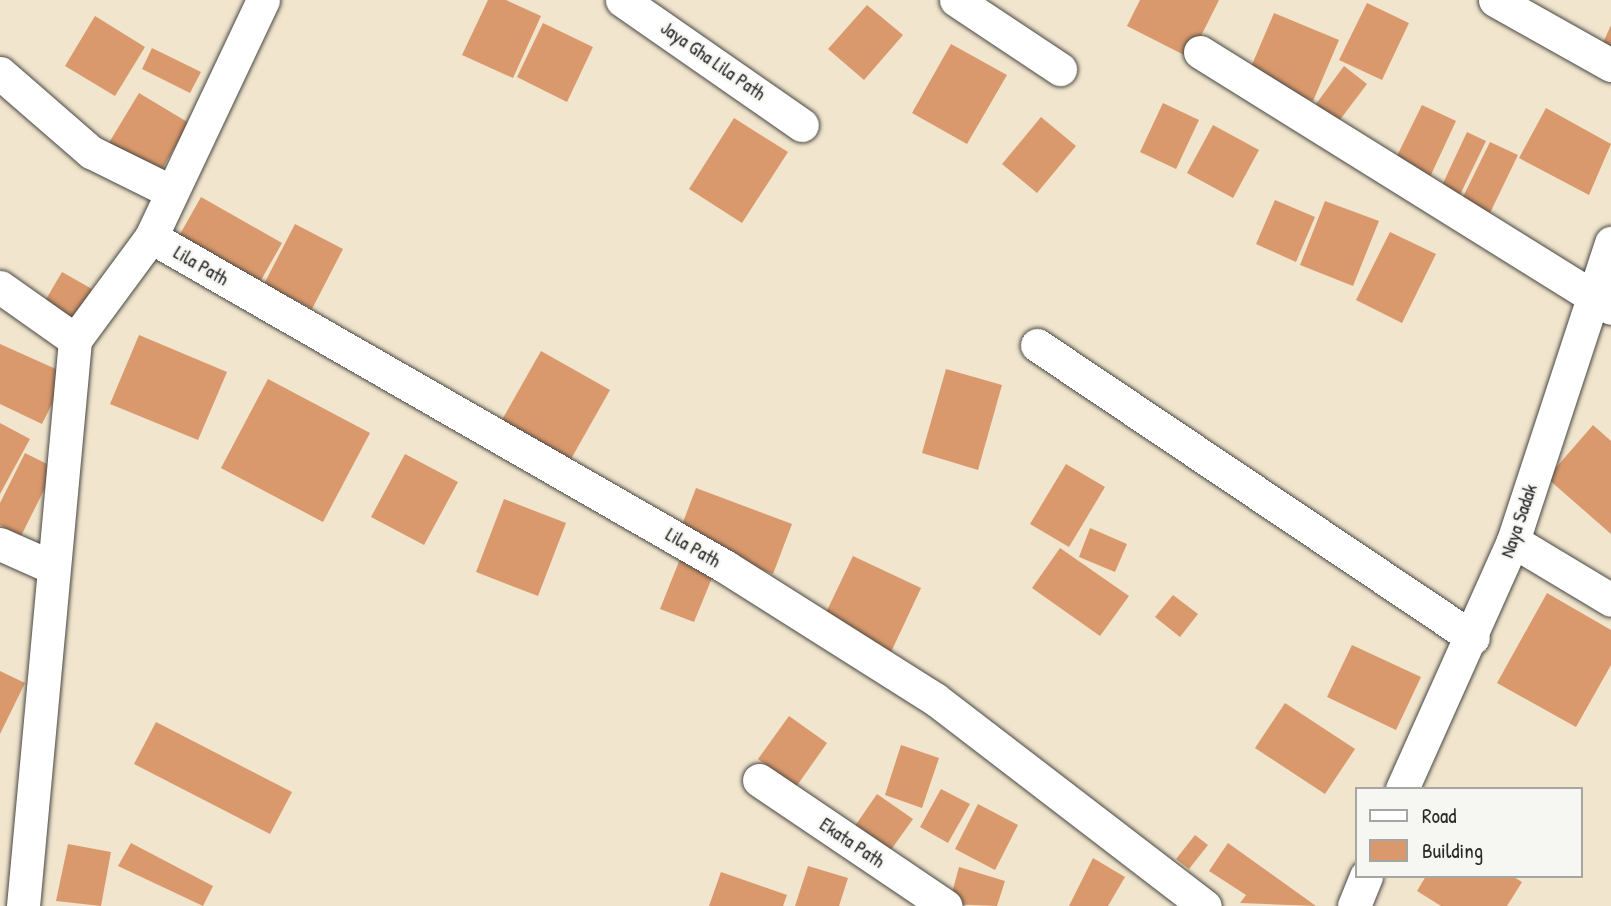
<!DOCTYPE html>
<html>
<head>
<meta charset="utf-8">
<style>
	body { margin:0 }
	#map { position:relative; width:1611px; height:906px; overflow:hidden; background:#f1e5cd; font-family:"Patrick Hand",sans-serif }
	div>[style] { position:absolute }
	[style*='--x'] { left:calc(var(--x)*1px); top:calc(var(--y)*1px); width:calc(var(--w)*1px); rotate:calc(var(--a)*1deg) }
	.building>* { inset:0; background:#da996c }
	.roads { filter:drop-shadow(0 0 2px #494743) drop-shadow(0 0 2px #494743) }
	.street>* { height:33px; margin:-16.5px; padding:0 16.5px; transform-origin:16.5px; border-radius:16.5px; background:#fff }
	span { translate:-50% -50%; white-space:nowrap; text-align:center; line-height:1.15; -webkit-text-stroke:5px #f6f6f2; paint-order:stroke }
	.street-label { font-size:19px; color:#2b2b2b }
	.legend { position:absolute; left:1355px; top:787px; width:228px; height:91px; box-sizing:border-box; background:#f6f6f2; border:2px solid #a5a5a2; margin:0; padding:9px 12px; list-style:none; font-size:21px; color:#2b2b2b }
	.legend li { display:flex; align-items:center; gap:14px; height:35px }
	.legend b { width:35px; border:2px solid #a5a5a2 }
</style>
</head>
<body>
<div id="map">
	<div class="building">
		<i style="clip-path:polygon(488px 0,506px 0,541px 16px,513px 78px,462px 55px)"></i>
		<i style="clip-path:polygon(1140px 0,1219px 0,1190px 58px,1127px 26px)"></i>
		<i style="clip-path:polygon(1367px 3px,1409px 23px,1382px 80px,1339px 60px)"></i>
		<i style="clip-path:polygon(867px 5px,903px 35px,864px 80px,828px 49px)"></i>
		<i style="clip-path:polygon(1274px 13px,1339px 40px,1313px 101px,1248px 74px)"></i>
		<i style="clip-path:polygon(95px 16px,145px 47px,115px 96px,65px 66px)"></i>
		<i style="clip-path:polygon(543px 23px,593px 47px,567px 102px,517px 77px)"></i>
		<i style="clip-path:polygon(1611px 25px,1611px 46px,1603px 43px)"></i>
		<i style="clip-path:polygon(951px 44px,1007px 75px,967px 144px,912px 113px)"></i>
		<i style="clip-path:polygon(152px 48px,201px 72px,190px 93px,142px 69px)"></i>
		<i style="clip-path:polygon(1344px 66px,1367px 84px,1339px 121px,1316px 104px)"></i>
		<i style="clip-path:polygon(139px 93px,189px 123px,158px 176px,107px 146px)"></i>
		<i style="clip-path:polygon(1163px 103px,1199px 120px,1176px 169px,1140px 152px)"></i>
		<i style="clip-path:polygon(1422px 105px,1456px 121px,1430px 177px,1395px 160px)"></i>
		<i style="clip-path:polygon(1546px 108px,1611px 144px,1589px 195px,1519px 158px)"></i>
		<i style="clip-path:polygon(1041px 117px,1076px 146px,1037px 193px,1002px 164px)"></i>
		<i style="clip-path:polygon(734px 118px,788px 152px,742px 223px,689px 189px)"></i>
		<i style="clip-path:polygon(1213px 125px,1259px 150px,1233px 198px,1187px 173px)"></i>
		<i style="clip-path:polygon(1467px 132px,1486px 141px,1456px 203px,1438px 194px)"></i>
		<i style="clip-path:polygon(1490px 142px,1518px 155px,1488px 217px,1460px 203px)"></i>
		<i style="clip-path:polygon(201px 197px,282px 243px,260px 282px,179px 236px)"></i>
		<i style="clip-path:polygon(1275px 200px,1315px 217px,1296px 262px,1256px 244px)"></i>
		<i style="clip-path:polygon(1325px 201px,1379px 221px,1353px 286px,1300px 265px)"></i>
		<i style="clip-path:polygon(295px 224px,343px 249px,312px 309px,264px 284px)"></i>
		<i style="clip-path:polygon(1390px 232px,1436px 254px,1402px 323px,1356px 300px)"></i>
		<i style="clip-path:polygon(62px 272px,92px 289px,72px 323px,42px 306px)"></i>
		<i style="clip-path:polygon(139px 335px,227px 372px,198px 440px,110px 404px)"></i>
		<i style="clip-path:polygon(0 344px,67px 374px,42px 424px,0 404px)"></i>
		<i style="clip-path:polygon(541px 351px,610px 390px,567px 466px,498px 427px)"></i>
		<i style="clip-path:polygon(946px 369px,1002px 385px,978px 470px,922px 453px)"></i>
		<i style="clip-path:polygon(268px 379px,370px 433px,323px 522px,221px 468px)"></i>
		<i style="clip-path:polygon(0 423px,30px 439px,0 494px)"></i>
		<i style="clip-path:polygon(1593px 425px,1611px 441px,1611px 534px,1547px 478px)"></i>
		<i style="clip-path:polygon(25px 453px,55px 468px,21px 536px,0 525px,0 503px)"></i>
		<i style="clip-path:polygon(405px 454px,458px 482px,424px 545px,371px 517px)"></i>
		<i style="clip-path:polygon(1066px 464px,1105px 487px,1069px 547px,1030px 524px)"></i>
		<i style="clip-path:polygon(696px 488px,792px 524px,773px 574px,677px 538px)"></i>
		<i style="clip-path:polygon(504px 499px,566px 523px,538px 596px,476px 572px)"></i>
		<i style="clip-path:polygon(1090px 528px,1127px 544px,1115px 572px,1079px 557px)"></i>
		<i style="clip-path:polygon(1060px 548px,1129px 596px,1100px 636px,1032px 588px)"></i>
		<i style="clip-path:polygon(853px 556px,921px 588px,891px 652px,823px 619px)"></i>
		<i style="clip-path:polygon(680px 559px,714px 573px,694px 622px,660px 609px)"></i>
		<i style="clip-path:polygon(1547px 593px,1611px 630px,1611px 665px,1576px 727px,1497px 683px)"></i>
		<i style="clip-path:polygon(1173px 595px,1198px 614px,1180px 637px,1155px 617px)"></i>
		<i style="clip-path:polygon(1352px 645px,1421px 677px,1396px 730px,1327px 697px)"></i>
		<i style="clip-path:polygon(0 671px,25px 683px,0 734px)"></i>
		<i style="clip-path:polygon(1285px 703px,1355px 749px,1325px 794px,1255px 748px)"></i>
		<i style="clip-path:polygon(789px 716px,827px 743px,796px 787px,758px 759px)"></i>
		<i style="clip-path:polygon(156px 722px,292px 792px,270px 834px,134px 764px)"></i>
		<i style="clip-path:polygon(901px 745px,939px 758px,922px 808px,885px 795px)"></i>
		<i style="clip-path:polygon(941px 789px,970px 804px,948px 843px,920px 827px)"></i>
		<i style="clip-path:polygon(877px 794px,913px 819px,883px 861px,848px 836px)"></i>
		<i style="clip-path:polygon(978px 804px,1018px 825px,995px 870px,955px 849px)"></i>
		<i style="clip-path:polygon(1195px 835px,1208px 845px,1189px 869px,1176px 859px)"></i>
		<i style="clip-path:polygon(131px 843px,213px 886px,203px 906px,118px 866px)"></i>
		<i style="clip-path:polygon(1228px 843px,1316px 906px,1240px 903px,1246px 895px,1209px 871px)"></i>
		<i style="clip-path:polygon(68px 844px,111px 852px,101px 906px,56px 901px)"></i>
		<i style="clip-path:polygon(1093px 858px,1125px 877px,1108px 906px,1069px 906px)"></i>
		<i style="clip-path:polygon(808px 866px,848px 878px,839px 906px,795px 906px)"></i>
		<i style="clip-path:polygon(959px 867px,1005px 881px,997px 906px,949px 904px)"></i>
		<i style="clip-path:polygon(721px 872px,787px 895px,783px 906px,709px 906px)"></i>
		<i style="clip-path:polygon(1426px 876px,1512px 876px,1522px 882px,1507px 906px,1441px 906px,1417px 891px)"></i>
	</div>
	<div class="roads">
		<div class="street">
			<i style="--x:622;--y:0;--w:219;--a:34.8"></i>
			<i style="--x:956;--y:0;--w:125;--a:33.6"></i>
			<i style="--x:1495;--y:0;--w:133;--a:29.3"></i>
			<i style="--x:1200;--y:52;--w:484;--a:31.9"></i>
			<i style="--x:0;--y:73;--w:121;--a:41"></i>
			<i style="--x:91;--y:152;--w:90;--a:26.3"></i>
			<i style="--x:151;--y:237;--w:663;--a:29.85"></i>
			<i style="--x:726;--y:567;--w:247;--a:32.3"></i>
			<i style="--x:935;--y:699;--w:340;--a:37.5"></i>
			<i style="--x:0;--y:287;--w:92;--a:35.2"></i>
			<i style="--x:1037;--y:345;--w:525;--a:33.9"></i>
			<i style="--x:1513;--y:541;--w:114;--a:31"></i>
			<i style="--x:0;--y:544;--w:57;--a:23.9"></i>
			<i style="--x:759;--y:780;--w:225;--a:34"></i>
			<i style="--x:1402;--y:789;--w:272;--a:-65.9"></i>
			<i style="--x:1513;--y:541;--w:314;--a:-71.8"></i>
			<i style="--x:23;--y:906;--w:568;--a:-84.75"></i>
			<i style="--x:75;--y:340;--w:128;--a:-53.6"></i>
			<i style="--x:151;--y:237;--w:262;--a:-64.7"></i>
			<i style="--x:1354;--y:906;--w:32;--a:-68"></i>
		</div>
	</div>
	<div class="street-label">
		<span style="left:713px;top:61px;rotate:35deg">Jaya Gha Lila Path</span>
		<span style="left:201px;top:266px;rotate:30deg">Lila Path</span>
		<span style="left:1519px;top:521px;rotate:-71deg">Naya Sadak</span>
		<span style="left:693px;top:548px;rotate:30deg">Lila Path</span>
		<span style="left:852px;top:843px;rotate:34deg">Ekata Path</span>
	</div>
	<ul class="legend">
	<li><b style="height:9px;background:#fff"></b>Road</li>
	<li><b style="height:19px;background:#da996c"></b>Building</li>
	</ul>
</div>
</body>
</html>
